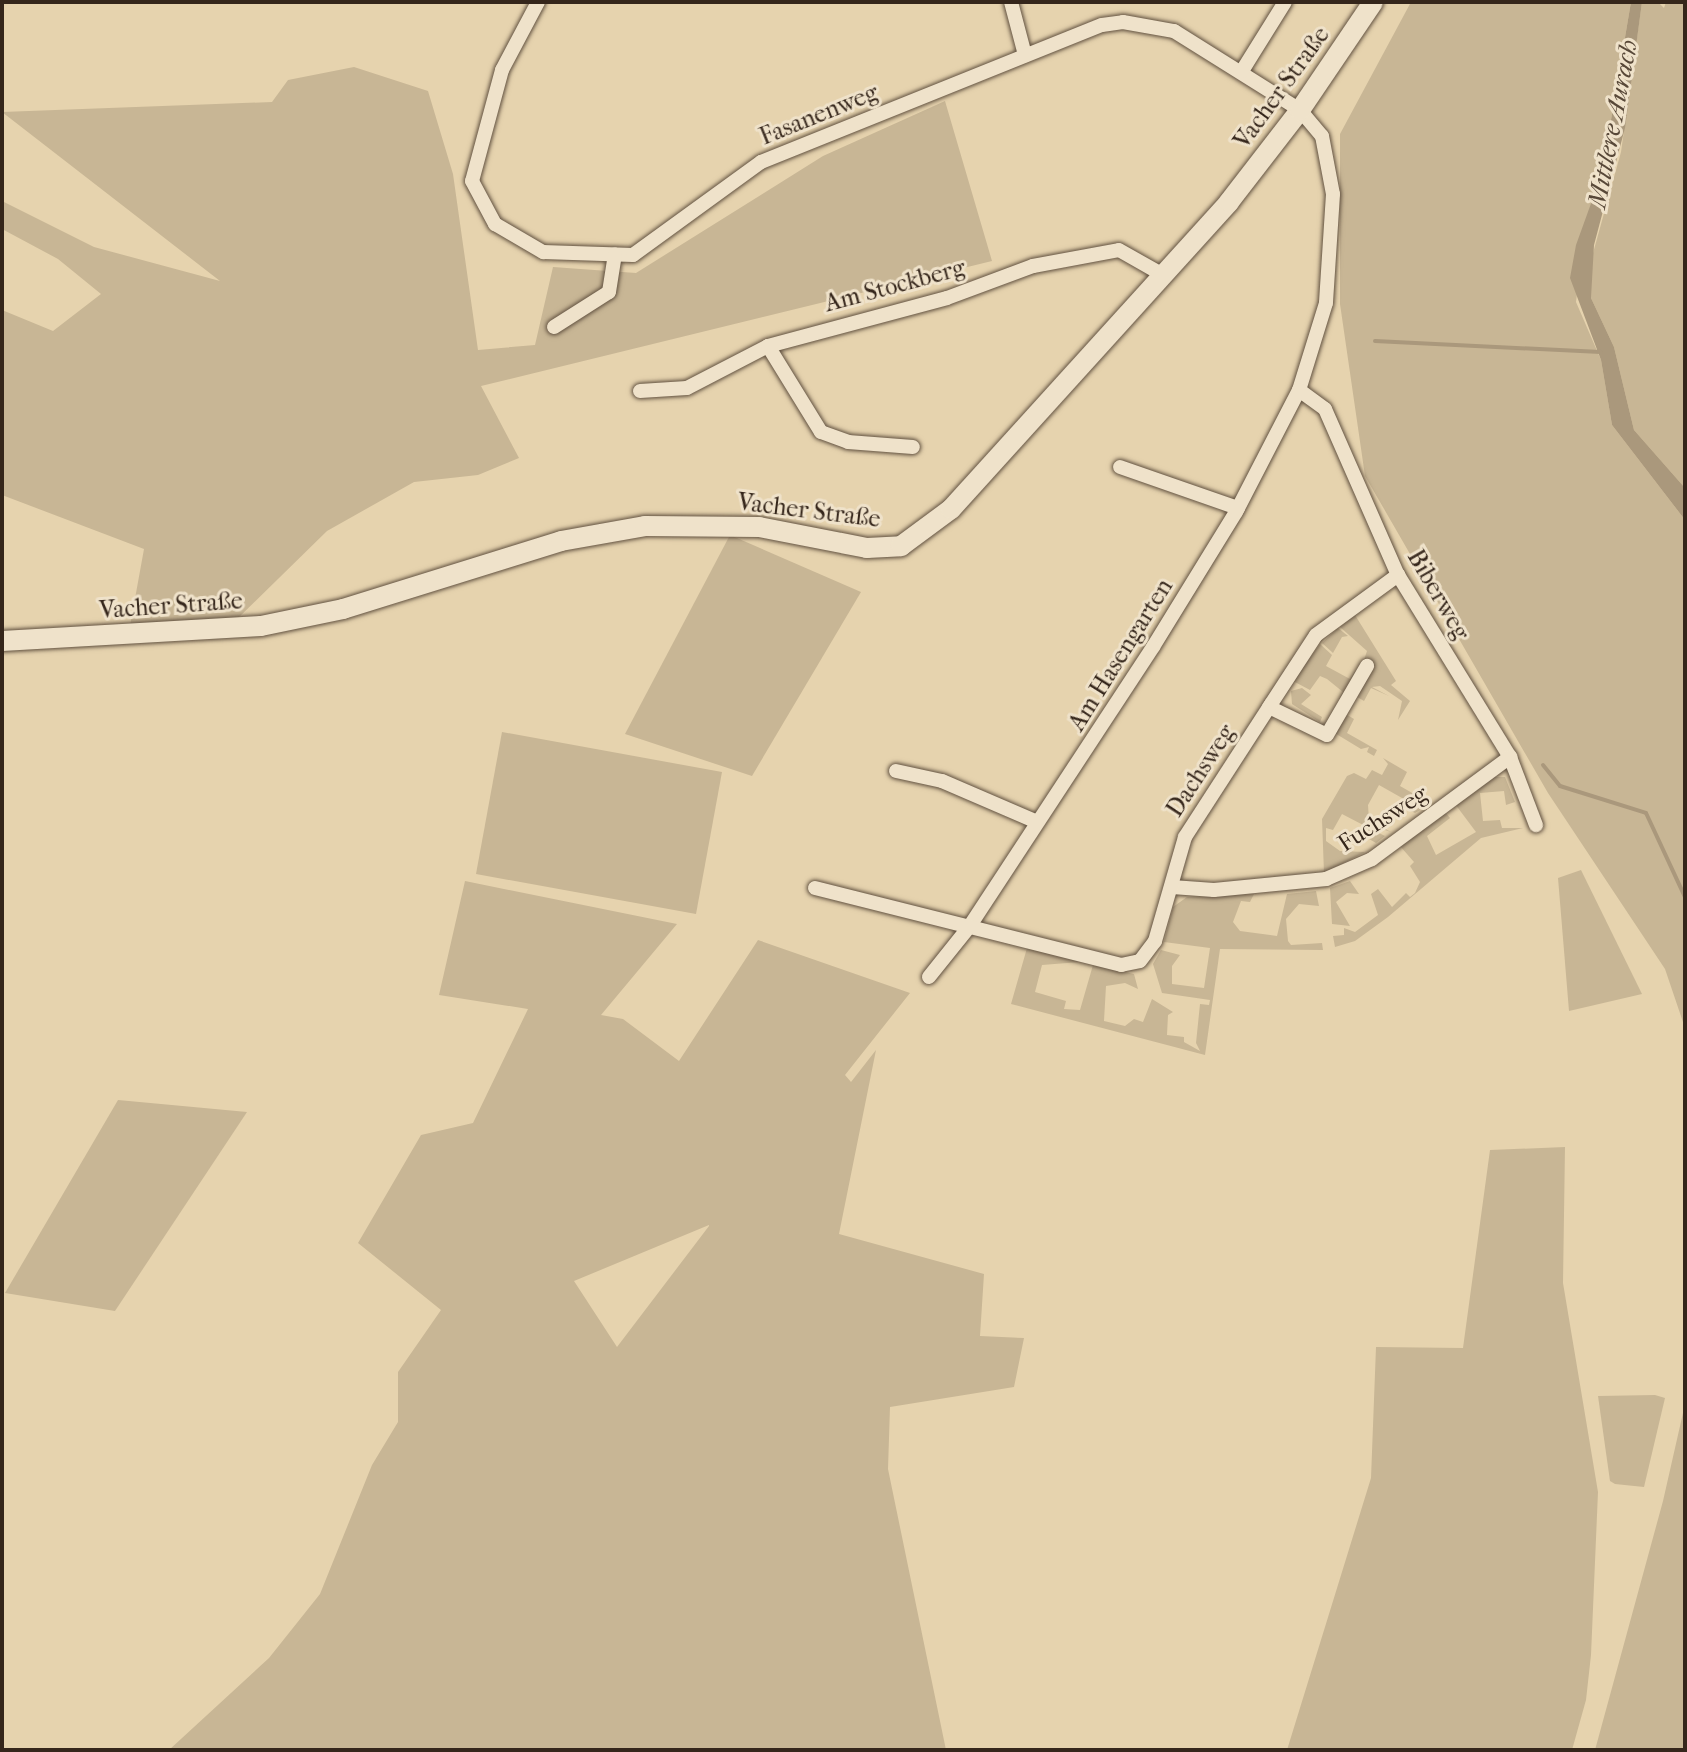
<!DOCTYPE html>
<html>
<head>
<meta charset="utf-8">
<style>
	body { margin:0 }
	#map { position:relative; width:1687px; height:1752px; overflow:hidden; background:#e6d3ae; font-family:"IM FELL French Canon",serif }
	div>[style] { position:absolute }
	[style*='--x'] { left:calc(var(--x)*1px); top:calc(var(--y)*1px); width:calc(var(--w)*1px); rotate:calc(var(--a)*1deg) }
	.green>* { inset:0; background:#c8b695 }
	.water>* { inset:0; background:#aa987c }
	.stream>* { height:4px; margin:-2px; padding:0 2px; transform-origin:2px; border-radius:2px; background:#aa987c }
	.roads { filter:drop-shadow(0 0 2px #615140) drop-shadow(0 0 2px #615140) }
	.street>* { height:14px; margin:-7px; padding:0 7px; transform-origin:7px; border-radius:7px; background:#efe2ca }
	.secondary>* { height:20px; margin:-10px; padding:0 10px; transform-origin:10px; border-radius:10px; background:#efe2ca }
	span { translate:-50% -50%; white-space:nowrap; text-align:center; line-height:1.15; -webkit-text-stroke:6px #efe2ca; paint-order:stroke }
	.street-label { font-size:24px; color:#35261b }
	.water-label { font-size:26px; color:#584838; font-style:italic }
	.frame { position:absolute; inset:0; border:4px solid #35261b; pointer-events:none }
</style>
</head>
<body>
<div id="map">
	<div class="green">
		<i style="clip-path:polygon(1411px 2px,1631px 2px,1602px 173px,1586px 222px,1576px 302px,1601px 360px,1612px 425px,1685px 520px,1685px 1028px,1665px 969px,1548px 793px,1365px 476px,1340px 304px,1340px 134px)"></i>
		<i style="clip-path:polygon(1642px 2px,1658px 2px,1664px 8px,1666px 2px,1685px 2px,1685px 488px,1634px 430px,1614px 347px,1591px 298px,1590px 264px,1621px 152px)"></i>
		<i style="clip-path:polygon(354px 67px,428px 91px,453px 174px,478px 350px,535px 345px,553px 267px,636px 273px,823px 156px,945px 101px,992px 261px,481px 386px,519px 458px,478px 475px,414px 482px,327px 531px,236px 620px,130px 626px,144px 549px,2px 495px,2px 310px,53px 331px,101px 294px,58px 259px,2px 229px,2px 201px,94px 247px,220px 281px,2px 112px,272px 102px,288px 80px)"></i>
		<i style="clip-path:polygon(730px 535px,861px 592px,752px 776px,625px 734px)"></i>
		<i style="clip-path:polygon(1355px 615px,1396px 681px,1391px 685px,1410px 701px,1398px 720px,1402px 701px,1380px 686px,1372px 687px,1389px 696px,1371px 688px,1364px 701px,1354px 695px,1371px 664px,1364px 660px,1367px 651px,1340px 627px)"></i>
		<i style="clip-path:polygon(1338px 628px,1348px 636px,1342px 637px,1333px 653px,1322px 643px)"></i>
		<i style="clip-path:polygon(1320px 644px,1332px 655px,1326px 666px,1350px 679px,1356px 670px,1361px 673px,1344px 702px,1339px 699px,1343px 692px,1327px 679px,1320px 676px,1310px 690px,1293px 681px)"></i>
		<i style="clip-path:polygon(1302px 688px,1311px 695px,1301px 704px,1322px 717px,1320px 722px,1292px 704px,1291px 691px)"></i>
		<i style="clip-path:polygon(1344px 713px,1354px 719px,1347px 733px,1377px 750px,1374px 756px,1367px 752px,1369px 747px,1361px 749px,1333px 732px)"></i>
		<i style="clip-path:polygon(502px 732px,722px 772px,696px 914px,476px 874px)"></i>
		<i style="clip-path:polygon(1383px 758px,1407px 772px,1400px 786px,1414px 794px,1410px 802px,1422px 809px,1415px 813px,1399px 805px,1402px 798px,1379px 785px,1368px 805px,1369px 820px,1391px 832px,1379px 828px,1377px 832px,1385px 836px,1376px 843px,1364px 836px,1367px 827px,1342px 814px,1333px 830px,1326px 828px,1326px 841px,1340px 851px,1365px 852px,1324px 873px,1322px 819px,1347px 776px,1354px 773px,1366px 779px,1372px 770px,1382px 775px,1388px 764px)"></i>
		<i style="clip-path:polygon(1493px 777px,1505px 777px,1515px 802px,1506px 805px,1504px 791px,1480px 793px,1483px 821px,1500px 820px,1502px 828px,1523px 828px,1481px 838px,1388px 917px,1355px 941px,1335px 947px,1333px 936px,1344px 935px,1344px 928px,1355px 932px,1378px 915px,1371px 894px,1378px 889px,1392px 907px,1406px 893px,1410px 897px,1415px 893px,1420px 882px,1410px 866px,1414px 862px,1400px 846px,1445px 812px,1450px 818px,1427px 836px,1436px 855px,1476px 832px,1455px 804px)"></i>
		<i style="clip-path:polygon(1581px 870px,1642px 994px,1569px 1011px,1558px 878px)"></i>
		<i style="clip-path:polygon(evenodd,465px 881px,677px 924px,601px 1015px,623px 1019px,679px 1061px,758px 940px,910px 993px,845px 1075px,851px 1082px,876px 1050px,839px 1234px,984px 1274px,980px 1336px,1024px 1338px,1014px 1387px,890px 1407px,888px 1469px,946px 1750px,169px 1750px,269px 1658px,320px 1594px,372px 1465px,398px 1422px,398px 1372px,441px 1310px,358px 1243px,421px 1135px,473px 1123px,528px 1009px,439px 995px,465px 881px,709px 1225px,709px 1226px,617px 1347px,574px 1281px,709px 1225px)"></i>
		<i style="clip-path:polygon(1350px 881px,1359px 894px,1347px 893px,1336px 902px,1350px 926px,1332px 924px,1330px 888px)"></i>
		<i style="clip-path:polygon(1316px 891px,1319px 906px,1299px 904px,1286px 919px,1288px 941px,1291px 945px,1322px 943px,1323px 950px,1220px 949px,1205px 1055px,1011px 1004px,1027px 948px,1080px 962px,1042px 965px,1035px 992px,1066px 1001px,1064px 1009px,1080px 1010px,1093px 965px,1134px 974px,1138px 989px,1125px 983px,1106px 986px,1104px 1021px,1125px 1026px,1134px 1019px,1143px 1022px,1152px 999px,1173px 1012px,1168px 1015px,1167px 1035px,1184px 1037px,1184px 1042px,1200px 1051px,1196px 1043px,1200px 1004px,1209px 1005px,1210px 1000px,1162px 993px,1153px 964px,1161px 950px,1180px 955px,1172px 966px,1172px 984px,1204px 988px,1210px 948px,1164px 942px,1173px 907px,1187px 897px,1254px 894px,1250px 902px,1241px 901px,1233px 922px,1240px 931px,1277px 936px,1287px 894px)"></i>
		<i style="clip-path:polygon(118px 1100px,247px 1112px,115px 1311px,5px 1293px)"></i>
		<i style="clip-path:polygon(1565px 1147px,1563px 1283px,1598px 1492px,1591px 1655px,1586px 1700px,1572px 1750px,1287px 1750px,1371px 1478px,1376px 1347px,1463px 1348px,1490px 1150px)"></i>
		<i style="clip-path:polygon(1655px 1395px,1665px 1398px,1644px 1487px,1615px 1484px,1610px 1481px,1598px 1396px)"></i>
		<i style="clip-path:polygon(1685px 1404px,1685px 1750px,1595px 1750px,1663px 1501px)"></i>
	</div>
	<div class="water">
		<i style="clip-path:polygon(1631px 2px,1642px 2px,1625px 128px,1594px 245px,1591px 298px,1614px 347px,1634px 430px,1685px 488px,1685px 520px,1612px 425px,1601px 360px,1570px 278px,1576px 245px,1602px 173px)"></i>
	</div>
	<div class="stream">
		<i style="--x:1375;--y:341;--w:226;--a:2.8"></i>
		<i style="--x:1543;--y:765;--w:27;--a:51"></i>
		<i style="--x:1560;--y:786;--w:90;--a:17.4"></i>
		<i style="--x:1646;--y:813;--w:93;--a:65.1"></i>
	</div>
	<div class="roads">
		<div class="street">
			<i style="--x:538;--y:2;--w:77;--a:117.9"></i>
			<i style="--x:502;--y:70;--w:115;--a:105.1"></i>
			<i style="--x:472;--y:181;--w:49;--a:61.9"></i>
			<i style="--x:495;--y:224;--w:56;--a:30.3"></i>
			<i style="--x:543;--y:252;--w:90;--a:1.9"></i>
			<i style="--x:633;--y:255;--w:158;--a:-36"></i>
			<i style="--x:761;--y:162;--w:367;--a:-21.9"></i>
			<i style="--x:1102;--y:25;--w:21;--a:-8"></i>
			<i style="--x:1123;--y:22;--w:52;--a:10"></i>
			<i style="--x:1174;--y:31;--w:149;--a:32.1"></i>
			<i style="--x:1300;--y:110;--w:34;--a:50"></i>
			<i style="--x:1322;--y:136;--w:59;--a:79.3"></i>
			<i style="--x:1333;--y:194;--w:109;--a:93.7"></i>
			<i style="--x:1326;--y:303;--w:91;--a:107.2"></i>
			<i style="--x:1299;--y:390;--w:137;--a:117.3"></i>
			<i style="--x:1236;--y:512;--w:158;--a:121.6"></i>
			<i style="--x:1153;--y:647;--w:335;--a:123.3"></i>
			<i style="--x:969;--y:927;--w:64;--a:128.7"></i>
			<i style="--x:1011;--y:2;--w:55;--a:75.2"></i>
			<i style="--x:1242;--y:71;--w:81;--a:-58.1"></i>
			<i style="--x:554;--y:327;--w:65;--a:-32.5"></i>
			<i style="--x:609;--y:292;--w:38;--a:-81"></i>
			<i style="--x:768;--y:346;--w:101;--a:58.4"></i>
			<i style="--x:821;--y:432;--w:29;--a:20"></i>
			<i style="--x:848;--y:442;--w:65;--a:4.4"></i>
			<i style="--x:1299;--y:390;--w:32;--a:36"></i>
			<i style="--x:1325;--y:409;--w:181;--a:66.3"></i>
			<i style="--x:1398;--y:575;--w:214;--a:58.4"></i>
			<i style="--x:1510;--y:757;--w:73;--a:69.1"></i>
			<i style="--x:640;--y:391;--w:47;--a:-3.7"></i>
			<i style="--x:687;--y:388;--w:91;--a:-27.4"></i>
			<i style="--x:768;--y:346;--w:185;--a:-15"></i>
			<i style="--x:947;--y:298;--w:92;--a:-20.4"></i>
			<i style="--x:1033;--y:266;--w:87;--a:-10.5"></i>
			<i style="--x:1119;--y:250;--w:51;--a:29.6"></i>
			<i style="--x:1120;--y:467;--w:125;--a:19.2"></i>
			<i style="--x:1269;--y:707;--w:64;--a:25.8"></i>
			<i style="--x:1327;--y:735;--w:80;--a:-59.9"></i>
			<i style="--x:896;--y:771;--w:47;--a:12.3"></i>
			<i style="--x:942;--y:781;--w:103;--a:23.3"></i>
			<i style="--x:1172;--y:887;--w:42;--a:4.1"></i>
			<i style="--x:1214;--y:890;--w:113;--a:-5.6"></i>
			<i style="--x:1326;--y:879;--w:50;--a:-23.5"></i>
			<i style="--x:1372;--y:859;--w:172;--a:-36.5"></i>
			<i style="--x:815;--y:888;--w:316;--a:14.1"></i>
			<i style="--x:1121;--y:965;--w:19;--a:-12"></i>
			<i style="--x:1140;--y:961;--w:25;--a:-53"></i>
			<i style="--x:1155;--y:941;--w:108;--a:-73.9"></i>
			<i style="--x:1185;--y:837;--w:158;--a:-57.1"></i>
			<i style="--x:1271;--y:704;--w:82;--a:-56.9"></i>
			<i style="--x:1316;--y:635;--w:102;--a:-36.2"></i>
		</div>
		<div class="secondary">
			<i style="--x:2;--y:641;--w:259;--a:-3.3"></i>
			<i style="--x:261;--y:626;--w:84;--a:-11.7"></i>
			<i style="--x:343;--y:609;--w:228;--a:-17.3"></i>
			<i style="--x:561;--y:541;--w:85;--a:-10.1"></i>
			<i style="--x:645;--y:526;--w:114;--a:0.5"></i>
			<i style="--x:759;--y:527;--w:110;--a:11"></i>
			<i style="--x:867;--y:548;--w:34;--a:-3"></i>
			<i style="--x:901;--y:546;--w:62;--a:-36.5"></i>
			<i style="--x:951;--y:509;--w:414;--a:-47.8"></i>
			<i style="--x:1229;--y:202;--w:116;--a:-52.3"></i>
			<i style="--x:1300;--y:110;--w:130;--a:-55.9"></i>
		</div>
	</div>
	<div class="street-label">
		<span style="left:1282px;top:88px;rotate:-54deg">Vacher Straße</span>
		<span style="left:819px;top:115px;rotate:-22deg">Fasanenweg</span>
		<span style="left:895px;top:286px;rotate:-15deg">Am Stockberg</span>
		<span style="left:809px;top:511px;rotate:7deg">Vacher Straße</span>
		<span style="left:1438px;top:595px;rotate:60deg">Biberweg</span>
		<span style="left:171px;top:606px;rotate:-4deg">Vacher Straße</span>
		<span style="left:1121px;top:655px;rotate:-58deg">Am Hasengarten</span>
		<span style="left:1201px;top:771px;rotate:-57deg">Dachsweg</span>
		<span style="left:1383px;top:819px;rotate:-33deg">Fuchsweg</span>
	</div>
	<div class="water-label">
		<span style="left:1613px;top:124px;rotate:-79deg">Mittlere Aurach</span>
	</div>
	<div class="frame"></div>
</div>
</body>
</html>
